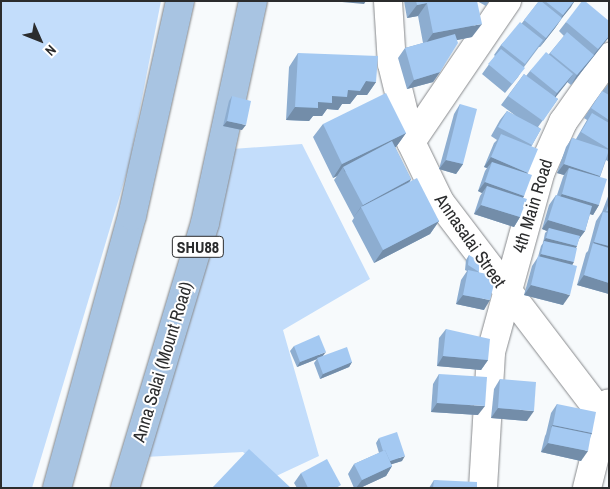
<!DOCTYPE html>
<html>
<head>
<meta charset="utf-8">
<style>
	body { margin:0 }
	#map { position:relative; width:610px; height:489px; overflow:hidden; background:#f7fafc; font-family:"Archivo Narrow",sans-serif }
	div>[style] { position:absolute }
	[style*='--x'] { left:calc(var(--x)*1px); top:calc(var(--y)*1px); width:calc(var(--w)*1px); rotate:calc(var(--a)*1deg) }
	.green>* { inset:0; background:#c3ddfb }
	.roads { filter:drop-shadow(0 0 1px #87898c) drop-shadow(0 0 1px #87898c) }
	.minor>* { height:28px; margin:-14px; padding:0 14px; transform-origin:14px; border-radius:14px; background:#fff }
	.major>* { height:28px; margin:-14px; padding:0 14px; transform-origin:14px; border-radius:14px; background:#a8c4e2 }
	.wall>* { inset:0; background:#8dadd0 }
	.shaded-wall>* { inset:0; background:#738da9 }
	.building>* { inset:0; background:#a4c9f2 }
	span { translate:-50% -50%; white-space:nowrap; text-align:center; line-height:1.15; -webkit-text-stroke:4px #fff; paint-order:stroke }
	.shield-label span { padding:1px 4px; background:#fff; border:1px solid; border-radius:4px; -webkit-text-stroke-width:0 }
	.shield-label { font-size:16px; color:#2b2c2d; font-weight:700 }
	.street-label { font-size:18px; color:#2b2c2d }
	.frame { position:absolute; inset:0; border:2px solid #2b2c2d; pointer-events:none }
	.north { position:absolute; left:15px; top:15px; width:50px; height:50px; -webkit-text-stroke:4px #fff; paint-order:stroke; rotate:134deg; font-size:14px; font-weight:700; line-height:20px; text-align:center; color:#2b2c2d }
	.north::after { content:''; display:block; margin:auto; width:18px; height:22px; background:#2b2c2d; clip-path:polygon(50% 0,100% 100%,50% 72%,0 100%) }
</style>
</head>
<body>
<div id="map">
	<div class="green">
		<i style="clip-path:polygon(1px 1px,161px 1px,129px 165px,32px 488px,1px 488px)"></i>
		<i style="clip-path:polygon(302px 144px,370px 279px,283px 330px,319px 456px,272px 478px,243px 452px,144px 457px,232px 149px)"></i>
	</div>
	<div class="roads">
		<div class="minor">
			<i style="--x:388;--y:1;--w:63;--a:86.4"></i>
			<i style="--x:392;--y:64;--w:80;--a:76.3"></i>
			<i style="--x:411;--y:142;--w:67;--a:64.2"></i>
			<i style="--x:440;--y:202;--w:279;--a:52.7"></i>
			<i style="--x:411;--y:142;--w:171;--a:-55.8"></i>
			<i style="--x:483;--y:488;--w:136;--a:-86.6"></i>
			<i style="--x:491;--y:352;--w:188;--a:-74.6"></i>
			<i style="--x:541;--y:171;--w:54;--a:-65.8"></i>
			<i style="--x:563;--y:122;--w:80;--a:-54.7"></i>
			<i style="--x:587;--y:488;--w:87;--a:-76"></i>
		</div>
		<div class="major">
			<i style="--x:57;--y:488;--w:282;--a:-74.6"></i>
			<i style="--x:132;--y:216;--w:220;--a:-77.4"></i>
			<i style="--x:125;--y:488;--w:277;--a:-73.2"></i>
			<i style="--x:205;--y:223;--w:227;--a:-77.8"></i>
		</div>
	</div>
	<div class="wall">
		<i style="clip-path:polygon(404px 1px,489px 1px,486px 6px,477px 1px,472px 37px,457px 40px,440px 72px,433px 82px,407px 89px,398px 58px,405px 48px,423px 43px,418px 16px,407px 18px)"></i>
		<i style="clip-path:polygon(539px 1px,575px 1px,562px 18px,555px 28px,540px 47px,539px 47px,524px 67px,518px 77px,505px 93px,482px 74px,495px 56px,494px 55px,501px 45px,522px 23px)"></i>
		<i style="clip-path:polygon(566px 22px,609px 37px,571px 85px,567px 82px,555px 97px,558px 99px,538px 127px,541px 129px,531px 147px,524px 196px,523px 198px,520px 217px,514px 227px,474px 214px,480px 196px,482px 193px,478px 191px,485px 171px,487px 168px,484px 167px,494px 143px,497px 140px,491px 136px,500px 120px,507px 111px,516px 116px,501px 105px,524px 74px,526px 76px,530px 71px,549px 54px,564px 36px,559px 31px)"></i>
		<i style="clip-path:polygon(298px 53px,376px 82px,367px 95px,357px 95px,350px 104px,342px 104px,338px 110px,327px 109px,322px 116px,313px 116px,309px 121px,286px 120px,289px 67px)"></i>
		<i style="clip-path:polygon(609px 83px,609px 162px,606px 160px,600px 177px,599px 205px,593px 215px,590px 214px,585px 231px,579px 239px,576px 248px,563px 305px,524px 295px,532px 266px,538px 257px,541px 246px,543px 243px,545px 233px,547px 231px,542px 229px,549px 205px,556px 195px,557px 195px,563px 177px,564px 175px,557px 173px,566px 147px,572px 138px,576px 139px,587px 120px,584px 118px,595px 101px)"></i>
		<i style="clip-path:polygon(232px 96px,242px 130px,223px 126px,229px 101px)"></i>
		<i style="clip-path:polygon(460px 104px,463px 164px,456px 174px,439px 169px,454px 114px)"></i>
		<i style="clip-path:polygon(323px 124px,406px 133px,396px 147px,395px 147px,411px 179px,410px 182px,439px 221px,430px 234px,374px 263px,352px 221px,354px 218px,334px 180px,337px 176px,333px 178px,313px 137px)"></i>
		<i style="clip-path:polygon(609px 194px,609px 294px,577px 285px,586px 253px,588px 251px,596px 221px,602px 212px)"></i>
		<i style="clip-path:polygon(469px 255px,479px 272px,484px 310px,456px 304px,461px 280px,467px 271px,465px 270px,466px 260px)"></i>
		<i style="clip-path:polygon(446px 329px,488px 360px,481px 370px,437px 366px,439px 338px)"></i>
		<i style="clip-path:polygon(294px 346px,322px 356px,352px 362px,349px 367px,320px 379px,314px 363px,317px 359px,297px 367px,290px 351px)"></i>
		<i style="clip-path:polygon(439px 374px,478px 415px,431px 412px,433px 384px)"></i>
		<i style="clip-path:polygon(500px 379px,527px 421px,491px 418px,494px 389px)"></i>
		<i style="clip-path:polygon(557px 404px,592px 433px,581px 461px,541px 452px,545px 436px,546px 434px,551px 413px)"></i>
		<i style="clip-path:polygon(379px 438px,402px 461px,391px 464px,392px 466px,386px 476px,360px 488px,354px 488px,348px 474px,354px 464px,379px 453px,376px 443px)"></i>
		<i style="clip-path:polygon(301px 473px,339px 488px,297px 488px,294px 483px)"></i>
		<i style="clip-path:polygon(434px 480px,477px 488px,429px 488px)"></i>
	</div>
	<div class="shaded-wall">
		<i style="clip-path:polygon(331px 1px,366px 1px,364px 4px)"></i>
		<i style="clip-path:polygon(574px 1px,571px 7px,556px 25px,563px 15px)"></i>
		<i style="clip-path:polygon(427px 3px,418px 16px,407px 18px,417px 5px)"></i>
		<i style="clip-path:polygon(562px 18px,555px 28px,540px 47px,546px 38px)"></i>
		<i style="clip-path:polygon(482px 24px,472px 37px,423px 47px,433px 33px)"></i>
		<i style="clip-path:polygon(609px 36px,609px 37px,571px 85px,577px 75px)"></i>
		<i style="clip-path:polygon(440px 72px,433px 82px,407px 89px,414px 80px)"></i>
		<i style="clip-path:polygon(573px 74px,566px 84px,551px 103px,557px 93px)"></i>
		<i style="clip-path:polygon(366px 81px,376px 82px,367px 95px,357px 95px,350px 104px,342px 104px,338px 110px,327px 109px,322px 116px,313px 116px,309px 121px,286px 120px,295px 107px,318px 102px,332px 96px,348px 90px)"></i>
		<i style="clip-path:polygon(227px 121px,246px 125px,242px 130px,223px 126px)"></i>
		<i style="clip-path:polygon(406px 133px,396px 147px,345px 172px,343px 167px,337px 176px,333px 178px,342px 164px)"></i>
		<i style="clip-path:polygon(491px 157px,528px 173px,521px 182px,492px 162px,487px 168px,484px 167px)"></i>
		<i style="clip-path:polygon(446px 160px,463px 164px,456px 174px,439px 169px)"></i>
		<i style="clip-path:polygon(564px 164px,600px 176px,594px 185px,569px 168px,564px 175px,557px 173px)"></i>
		<i style="clip-path:polygon(411px 179px,402px 193px,361px 207px,353px 218px,363px 205px)"></i>
		<i style="clip-path:polygon(485px 182px,524px 196px,518px 205px,487px 186px,482px 193px,478px 191px)"></i>
		<i style="clip-path:polygon(562px 194px,599px 205px,593px 215px,555px 204px)"></i>
		<i style="clip-path:polygon(481px 205px,520px 217px,514px 227px,474px 214px)"></i>
		<i style="clip-path:polygon(548px 220px,585px 231px,578px 240px,549px 228px,547px 231px,542px 229px)"></i>
		<i style="clip-path:polygon(439px 221px,430px 234px,374px 263px,383px 250px)"></i>
		<i style="clip-path:polygon(546px 238px,577px 246px,574px 251px,544px 241px,542px 243px)"></i>
		<i style="clip-path:polygon(594px 242px,609px 246px,609px 258px,593px 244px)"></i>
		<i style="clip-path:polygon(541px 254px,574px 262px,571px 267px,538px 259px)"></i>
		<i style="clip-path:polygon(584px 275px,609px 283px,609px 294px,577px 285px)"></i>
		<i style="clip-path:polygon(531px 285px,570px 295px,563px 305px,524px 295px)"></i>
		<i style="clip-path:polygon(463px 295px,490px 300px,484px 310px,456px 304px)"></i>
		<i style="clip-path:polygon(326px 352px,322px 357px,297px 367px,300px 362px)"></i>
		<i style="clip-path:polygon(443px 356px,488px 360px,481px 370px,437px 366px)"></i>
		<i style="clip-path:polygon(352px 362px,349px 367px,320px 379px,323px 374px)"></i>
		<i style="clip-path:polygon(437px 403px,485px 406px,478px 415px,431px 412px)"></i>
		<i style="clip-path:polygon(498px 408px,534px 411px,527px 421px,491px 418px)"></i>
		<i style="clip-path:polygon(553px 425px,592px 433px,585px 442px,551px 427px)"></i>
		<i style="clip-path:polygon(548px 443px,588px 451px,581px 461px,541px 452px)"></i>
		<i style="clip-path:polygon(405px 456px,402px 461px,383px 467px,387px 462px)"></i>
		<i style="clip-path:polygon(392px 466px,386px 476px,360px 488px,356px 488px,362px 480px)"></i>
	</div>
	<div class="building">
		<i style="clip-path:polygon(416px 1px,477px 1px,482px 24px,433px 33px,427px 3px,417px 5px)"></i>
		<i style="clip-path:polygon(539px 1px,541px 1px,562px 18px,546px 38px,524px 20px)"></i>
		<i style="clip-path:polygon(545px 1px,574px 1px,563px 15px)"></i>
		<i style="clip-path:polygon(582px 1px,585px 1px,609px 21px,609px 36px,598px 49px,566px 22px)"></i>
		<i style="clip-path:polygon(520px 22px,543px 40px,525px 64px,501px 45px)"></i>
		<i style="clip-path:polygon(567px 32px,594px 55px,577px 75px,550px 53px)"></i>
		<i style="clip-path:polygon(455px 34px,458px 43px,440px 72px,414px 80px,405px 48px)"></i>
		<i style="clip-path:polygon(501px 49px,525px 68px,512px 84px,488px 64px)"></i>
		<i style="clip-path:polygon(546px 52px,573px 74px,557px 93px,530px 71px)"></i>
		<i style="clip-path:polygon(298px 53px,378px 56px,376px 82px,366px 81px,360px 91px,348px 90px,347px 97px,332px 96px,332px 103px,318px 102px,318px 108px,295px 107px)"></i>
		<i style="clip-path:polygon(524px 74px,558px 99px,543px 121px,508px 96px)"></i>
		<i style="clip-path:polygon(602px 91px,609px 95px,609px 120px,591px 108px)"></i>
		<i style="clip-path:polygon(386px 93px,406px 133px,342px 164px,323px 124px)"></i>
		<i style="clip-path:polygon(232px 96px,251px 101px,246px 125px,227px 121px)"></i>
		<i style="clip-path:polygon(460px 104px,477px 109px,463px 164px,446px 160px)"></i>
		<i style="clip-path:polygon(507px 111px,541px 129px,532px 145px,498px 127px)"></i>
		<i style="clip-path:polygon(592px 113px,609px 123px,609px 149px,581px 132px)"></i>
		<i style="clip-path:polygon(501px 134px,538px 149px,528px 173px,491px 157px)"></i>
		<i style="clip-path:polygon(572px 138px,609px 150px,600px 176px,564px 164px)"></i>
		<i style="clip-path:polygon(392px 141px,411px 179px,363px 205px,343px 167px)"></i>
		<i style="clip-path:polygon(492px 162px,532px 175px,524px 196px,485px 182px)"></i>
		<i style="clip-path:polygon(569px 168px,607px 179px,599px 205px,562px 194px)"></i>
		<i style="clip-path:polygon(417px 178px,439px 221px,383px 250px,361px 207px)"></i>
		<i style="clip-path:polygon(487px 186px,527px 199px,520px 217px,481px 205px)"></i>
		<i style="clip-path:polygon(556px 195px,592px 206px,585px 231px,548px 220px)"></i>
		<i style="clip-path:polygon(609px 203px,609px 211px,606px 211px)"></i>
		<i style="clip-path:polygon(603px 212px,609px 213px,609px 246px,594px 242px)"></i>
		<i style="clip-path:polygon(549px 228px,580px 236px,577px 246px,546px 238px)"></i>
		<i style="clip-path:polygon(544px 241px,577px 248px,574px 262px,541px 254px)"></i>
		<i style="clip-path:polygon(593px 243px,609px 248px,609px 283px,584px 275px)"></i>
		<i style="clip-path:polygon(469px 255px,479px 261px,479px 272px,468px 265px)"></i>
		<i style="clip-path:polygon(538px 256px,577px 266px,570px 295px,531px 285px)"></i>
		<i style="clip-path:polygon(468px 270px,496px 276px,490px 300px,463px 295px)"></i>
		<i style="clip-path:polygon(446px 329px,490px 339px,488px 360px,443px 356px)"></i>
		<i style="clip-path:polygon(319px 335px,326px 352px,300px 362px,294px 346px)"></i>
		<i style="clip-path:polygon(347px 347px,352px 362px,323px 374px,317px 358px)"></i>
		<i style="clip-path:polygon(439px 374px,487px 377px,485px 406px,437px 403px)"></i>
		<i style="clip-path:polygon(500px 379px,536px 382px,534px 411px,498px 408px)"></i>
		<i style="clip-path:polygon(557px 404px,596px 412px,592px 433px,553px 425px)"></i>
		<i style="clip-path:polygon(552px 426px,591px 434px,588px 451px,548px 443px)"></i>
		<i style="clip-path:polygon(397px 432px,405px 456px,390px 461px,385px 450px,383px 451px,379px 438px)"></i>
		<i style="clip-path:polygon(249px 449px,291px 488px,212px 488px)"></i>
		<i style="clip-path:polygon(385px 450px,392px 466px,362px 480px,354px 464px)"></i>
		<i style="clip-path:polygon(327px 459px,341px 485px,336px 488px,308px 488px,301px 473px)"></i>
		<i style="clip-path:polygon(434px 480px,477px 482px,477px 488px,433px 488px)"></i>
	</div>
	<div class="shield-label">
		<span style="left:198px;top:247px">SHU88</span>
	</div>
	<div class="street-label">
		<span style="left:533px;top:206px;rotate:-73deg">4th Main Road</span>
		<span style="left:470px;top:241px;rotate:55deg">Annasalai Street</span>
		<span style="left:163px;top:362px;rotate:-73deg">Anna Salai (Mount Road)</span>
	</div>
	<div class="frame"></div>
	<div class="north">N</div>
</div>
</body>
</html>
